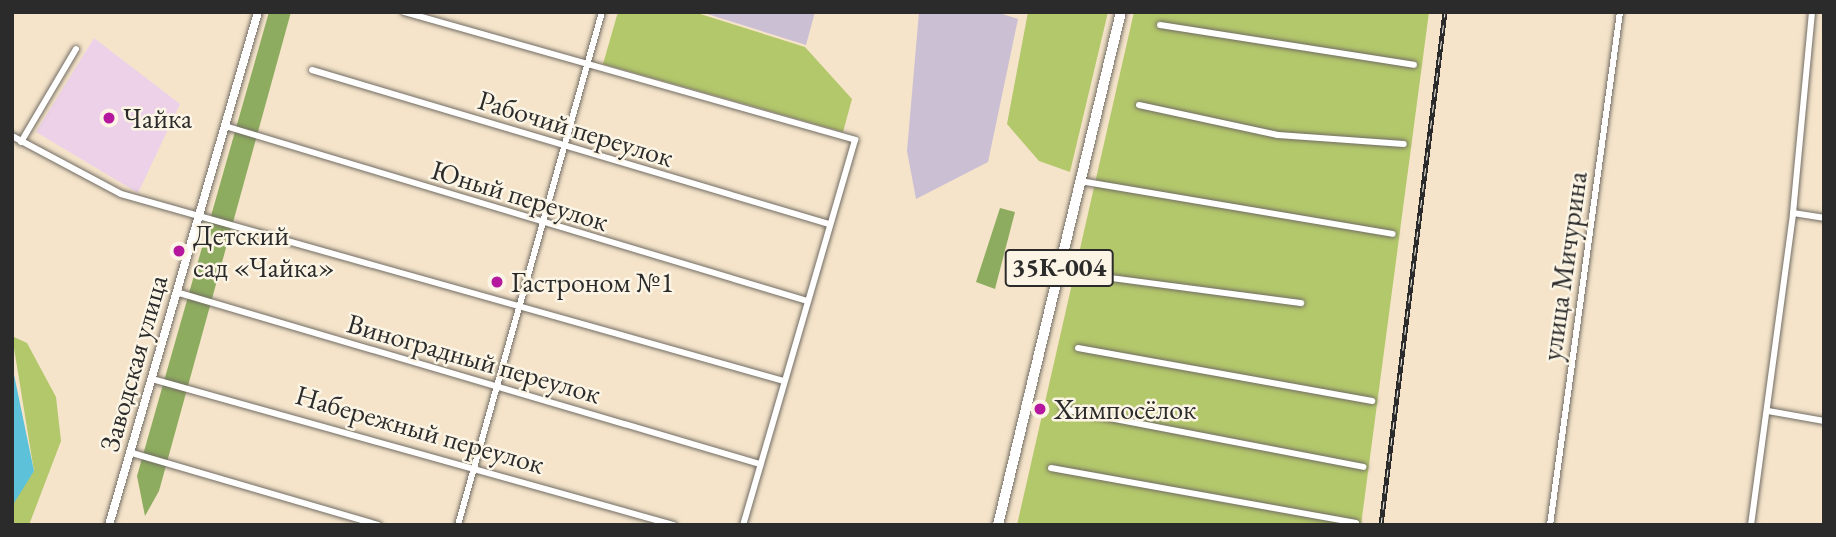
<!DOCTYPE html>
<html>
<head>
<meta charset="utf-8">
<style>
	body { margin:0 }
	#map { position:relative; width:1836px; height:537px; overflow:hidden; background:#f5e4ca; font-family:"EB Garamond",serif }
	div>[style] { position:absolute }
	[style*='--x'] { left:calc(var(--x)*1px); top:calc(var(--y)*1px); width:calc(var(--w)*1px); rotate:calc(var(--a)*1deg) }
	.built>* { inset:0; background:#ecd1e9 }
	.industrial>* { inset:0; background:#cbbfd4 }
	.green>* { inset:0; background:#b3c76b }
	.forest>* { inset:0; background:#8eac5f }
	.water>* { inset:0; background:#5cc1d9 }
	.roads { filter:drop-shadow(0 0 2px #726c63) drop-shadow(0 0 2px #726c63) }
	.minor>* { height:6px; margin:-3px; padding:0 3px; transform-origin:3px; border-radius:3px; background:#fff }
	.tertiary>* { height:8px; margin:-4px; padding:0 4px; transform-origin:4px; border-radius:4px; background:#fff }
	.primary>* { height:10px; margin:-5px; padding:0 5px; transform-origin:5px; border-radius:5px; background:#fff }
	.rail>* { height:5px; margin-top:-2.5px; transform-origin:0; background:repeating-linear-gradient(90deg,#fcf5e5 0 8px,#2b2b2b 0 16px); box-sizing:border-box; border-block:2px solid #2b2b2b }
	.dots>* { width:19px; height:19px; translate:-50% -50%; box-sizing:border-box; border:4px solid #fcf5e5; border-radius:50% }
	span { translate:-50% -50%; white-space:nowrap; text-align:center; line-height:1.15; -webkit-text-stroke:5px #fcf5e5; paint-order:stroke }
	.shield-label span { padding:2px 5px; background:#fcf5e5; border:2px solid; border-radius:5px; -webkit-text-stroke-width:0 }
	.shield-label { font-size:26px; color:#2b2b2b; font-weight:700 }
	.poi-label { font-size:28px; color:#2b2b2b }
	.left { translate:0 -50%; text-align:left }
	.street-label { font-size:28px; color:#2b2b2b }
	.frame { position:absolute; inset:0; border:14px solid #2b2b2b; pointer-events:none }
</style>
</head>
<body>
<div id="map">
	<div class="built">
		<i style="clip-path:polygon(94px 38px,180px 104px,138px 193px,36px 132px)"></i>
	</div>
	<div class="industrial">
		<i style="clip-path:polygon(701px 12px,815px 12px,806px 45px)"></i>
		<i style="clip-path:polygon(919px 12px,996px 12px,1018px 19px,988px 162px,916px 199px,907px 151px)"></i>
	</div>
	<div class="green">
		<i style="clip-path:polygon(618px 12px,694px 12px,805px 47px,852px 99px,843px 132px,603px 64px)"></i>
		<i style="clip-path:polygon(1028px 12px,1108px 12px,1070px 172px,1039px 161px,1007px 124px)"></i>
		<i style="clip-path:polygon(1134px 12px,1429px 12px,1361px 525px,1017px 525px)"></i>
		<i style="clip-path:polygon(12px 336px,27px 343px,56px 397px,61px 441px,29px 525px,12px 525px,12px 502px,34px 471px)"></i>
	</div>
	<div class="forest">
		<i style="clip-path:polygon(269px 12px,291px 12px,159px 491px,145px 516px,137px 476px)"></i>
		<i style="clip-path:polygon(1000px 208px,1015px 212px,995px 289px,976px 282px)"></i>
	</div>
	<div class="water">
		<i style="clip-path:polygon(12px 365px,34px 471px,14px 503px,12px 502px)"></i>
	</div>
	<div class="roads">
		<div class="minor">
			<i style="--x:404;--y:12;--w:469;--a:15.8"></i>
			<i style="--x:855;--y:140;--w:401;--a:106.2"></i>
			<i style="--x:1160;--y:25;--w:257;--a:8.9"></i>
			<i style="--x:312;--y:70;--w:539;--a:16.59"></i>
			<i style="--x:1139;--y:105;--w:142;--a:12.2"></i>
			<i style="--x:1278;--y:135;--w:126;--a:4.1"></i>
			<i style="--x:225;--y:126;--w:605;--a:16.73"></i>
			<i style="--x:12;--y:136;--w:123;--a:28"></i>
			<i style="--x:121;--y:194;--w:689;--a:15.75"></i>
			<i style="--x:21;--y:142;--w:108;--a:-59.4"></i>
			<i style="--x:1080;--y:181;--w:317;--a:9.6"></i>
			<i style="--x:1793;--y:213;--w:31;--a:9"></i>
			<i style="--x:1096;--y:276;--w:207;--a:7.5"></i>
			<i style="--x:176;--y:292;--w:609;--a:16.41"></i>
			<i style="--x:1078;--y:348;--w:299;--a:10.2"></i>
			<i style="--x:152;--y:379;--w:542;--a:15.63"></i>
			<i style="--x:1063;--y:409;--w:306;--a:10.9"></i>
			<i style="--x:1768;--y:411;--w:57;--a:10.1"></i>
			<i style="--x:132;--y:453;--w:257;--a:16.3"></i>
			<i style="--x:1051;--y:468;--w:310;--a:10.2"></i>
			<i style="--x:458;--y:525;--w:533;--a:-74.32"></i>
			<i style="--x:1550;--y:525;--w:518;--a:-82.23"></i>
			<i style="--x:1751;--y:525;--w:315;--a:-82.3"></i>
			<i style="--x:1793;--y:213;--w:202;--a:-84.6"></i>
		</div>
		<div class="tertiary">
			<i style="--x:109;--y:525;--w:534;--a:-73.8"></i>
		</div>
		<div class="primary">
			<i style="--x:998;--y:525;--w:528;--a:-76.52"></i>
		</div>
	</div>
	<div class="rail">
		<i style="--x:1381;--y:525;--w:517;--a:-82.89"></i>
	</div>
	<div class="dots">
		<i style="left:109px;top:118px;background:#b5179e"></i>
		<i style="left:179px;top:251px;background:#b5179e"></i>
		<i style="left:497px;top:282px;background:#b5179e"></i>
		<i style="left:1040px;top:409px;background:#b5179e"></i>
	</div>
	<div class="shield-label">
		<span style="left:1059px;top:268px">35К-004</span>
	</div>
	<div class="poi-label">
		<span class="left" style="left:123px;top:118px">Чайка</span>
		<span class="left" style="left:193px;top:251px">Детский<br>сад «Чайка»</span>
		<span class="left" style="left:511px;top:282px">Гастроном №1</span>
		<span class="left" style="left:1054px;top:409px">Химпосёлок</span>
	</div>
	<div class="street-label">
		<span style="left:576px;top:128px;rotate:17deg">Рабочий переулок</span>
		<span style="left:520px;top:195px;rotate:17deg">Юный переулок</span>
		<span style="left:1564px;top:266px;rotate:-82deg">улица Мичурина</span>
		<span style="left:474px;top:358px;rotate:16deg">Виноградный переулок</span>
		<span style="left:133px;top:363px;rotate:-74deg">Заводская улица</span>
		<span style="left:420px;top:429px;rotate:16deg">Набережный переулок</span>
	</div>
	<div class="frame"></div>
</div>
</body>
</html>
